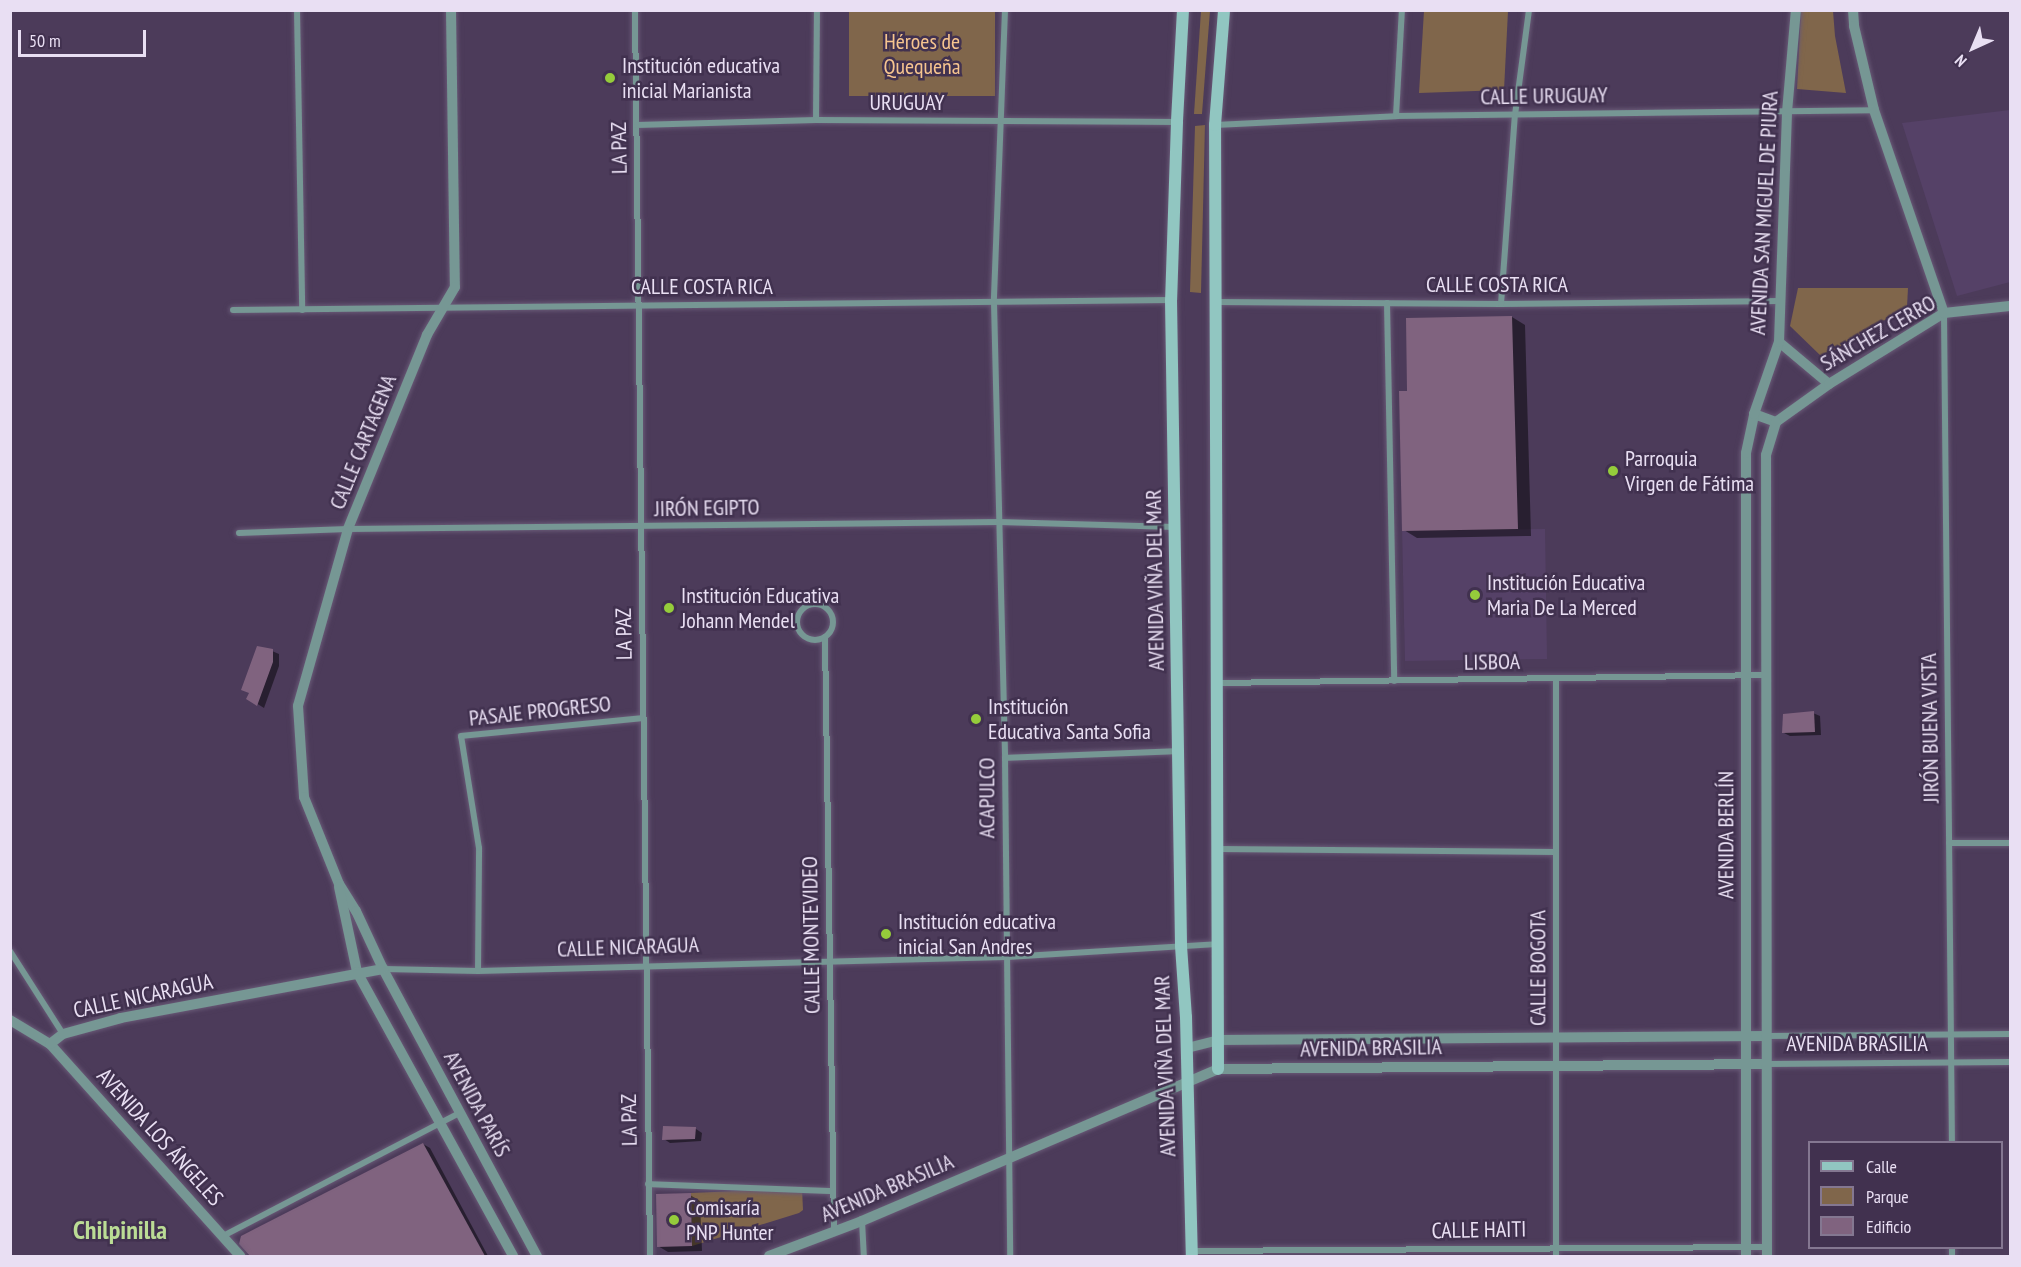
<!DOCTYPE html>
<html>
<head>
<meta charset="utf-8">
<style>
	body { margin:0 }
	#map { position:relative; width:2021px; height:1267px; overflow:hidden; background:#4c3b5a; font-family:"PT Sans Narrow",sans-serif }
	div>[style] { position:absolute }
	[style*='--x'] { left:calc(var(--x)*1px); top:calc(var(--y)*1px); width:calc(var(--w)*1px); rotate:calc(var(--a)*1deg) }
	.built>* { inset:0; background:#554167 }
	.green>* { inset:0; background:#80664b }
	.shadow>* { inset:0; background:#0007 }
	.building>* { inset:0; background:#80637f }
	.roads { filter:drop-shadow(0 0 2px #685976) drop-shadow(0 0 2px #685976) }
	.minor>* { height:6px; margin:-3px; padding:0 3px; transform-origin:3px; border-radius:3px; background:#769794 }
	.minor>.ring { margin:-3px; padding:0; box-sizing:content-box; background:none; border:6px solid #769794; border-radius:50% }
	.tertiary>* { height:10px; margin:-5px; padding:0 5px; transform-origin:5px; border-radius:5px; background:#769794 }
	.secondary>* { height:12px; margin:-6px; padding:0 6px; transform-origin:6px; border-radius:6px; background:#91c6c1 }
	.dots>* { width:16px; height:16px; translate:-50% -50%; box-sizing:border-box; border:3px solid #41314f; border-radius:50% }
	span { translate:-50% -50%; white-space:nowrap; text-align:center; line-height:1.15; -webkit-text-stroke:5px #41314f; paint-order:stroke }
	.park-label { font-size:22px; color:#f7c58f }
	.poi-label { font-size:22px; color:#e9dff3 }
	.left { translate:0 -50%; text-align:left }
	.street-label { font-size:22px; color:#e9dff3 }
	.quarter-label { font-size:26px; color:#bbdc95; font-weight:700 }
	.frame { position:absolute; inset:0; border:12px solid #e9dff3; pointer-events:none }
	.legend { position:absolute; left:1808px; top:1141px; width:195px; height:108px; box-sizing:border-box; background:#41314f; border:2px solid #847791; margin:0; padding:8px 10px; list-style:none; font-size:18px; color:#e9dff3 }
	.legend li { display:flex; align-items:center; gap:12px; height:30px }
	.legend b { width:30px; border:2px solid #847791 }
	.north { position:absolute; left:1943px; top:18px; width:60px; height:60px; -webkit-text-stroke:4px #41314f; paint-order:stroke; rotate:224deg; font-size:16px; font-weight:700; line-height:24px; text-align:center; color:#e9dff3 }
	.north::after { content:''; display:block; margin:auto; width:21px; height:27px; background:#e9dff3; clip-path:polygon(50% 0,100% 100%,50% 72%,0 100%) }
	.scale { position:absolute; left:18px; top:30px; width:128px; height:27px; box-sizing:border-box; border:3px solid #e9dff3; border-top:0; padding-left:8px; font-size:18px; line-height:21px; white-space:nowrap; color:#e9dff3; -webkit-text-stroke:4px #41314f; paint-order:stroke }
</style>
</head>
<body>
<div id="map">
	<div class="built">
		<i style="clip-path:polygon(2010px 110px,2010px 282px,1957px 296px,1902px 123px)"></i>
		<i style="clip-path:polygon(1545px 529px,1547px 659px,1405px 661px,1402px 531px)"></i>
	</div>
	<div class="green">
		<i style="clip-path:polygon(849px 11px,995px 11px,995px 96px,849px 96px)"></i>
		<i style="clip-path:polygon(1201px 11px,1210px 11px,1202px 114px,1194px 114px)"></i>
		<i style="clip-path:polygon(1424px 11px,1508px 11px,1504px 90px,1419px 93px)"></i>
		<i style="clip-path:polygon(1801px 11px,1833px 11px,1835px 36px,1846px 93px,1797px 89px)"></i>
		<i style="clip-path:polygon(1205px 125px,1201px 293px,1190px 292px,1195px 126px)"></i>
		<i style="clip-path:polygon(1798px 288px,1908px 288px,1907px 307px,1822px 357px,1790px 326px)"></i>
		<i style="clip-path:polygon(802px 1188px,803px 1210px,799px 1213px,692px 1246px,691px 1193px)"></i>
	</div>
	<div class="shadow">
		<i style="clip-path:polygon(1512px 317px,1525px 325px,1531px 536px,1417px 538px,1404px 530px,1409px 392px)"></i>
		<i style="clip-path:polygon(272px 651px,279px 654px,279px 666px,264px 708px,248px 698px)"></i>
		<i style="clip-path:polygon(1813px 713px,1820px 716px,1821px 735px,1790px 736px,1784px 733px)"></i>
		<i style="clip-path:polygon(696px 1129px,702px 1133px,701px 1141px,670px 1143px,664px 1139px)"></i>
		<i style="clip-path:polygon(423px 1144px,430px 1148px,488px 1256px,252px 1256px,240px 1244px)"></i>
		<i style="clip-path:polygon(690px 1195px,700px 1201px,702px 1251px,668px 1252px,658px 1246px)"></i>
	</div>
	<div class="building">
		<i style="clip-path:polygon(1512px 316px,1518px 529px,1402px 531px,1399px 391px,1407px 391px,1406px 318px)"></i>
		<i style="clip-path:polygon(257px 646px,273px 649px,273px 662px,257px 706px,246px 699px,249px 693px,241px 690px)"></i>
		<i style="clip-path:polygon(1814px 711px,1815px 732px,1782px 733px,1783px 714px)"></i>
		<i style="clip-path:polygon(663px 1126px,696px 1127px,695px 1139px,662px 1140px)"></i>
		<i style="clip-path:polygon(423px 1143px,485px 1256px,250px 1256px,239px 1244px,241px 1236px)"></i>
		<i style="clip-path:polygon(691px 1193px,692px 1246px,657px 1247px,656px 1194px)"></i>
	</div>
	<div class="roads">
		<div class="minor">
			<i style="--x:297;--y:10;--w:300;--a:89"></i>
			<i style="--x:635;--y:10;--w:1246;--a:89.31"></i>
			<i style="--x:1005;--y:10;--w:293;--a:92.2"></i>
			<i style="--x:994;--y:303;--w:455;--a:88.6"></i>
			<i style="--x:1005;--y:758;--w:498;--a:89.4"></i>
			<i style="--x:1396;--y:116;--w:106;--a:-86.8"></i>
			<i style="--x:816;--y:120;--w:110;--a:-89.5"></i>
			<i style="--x:637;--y:125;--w:179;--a:-1.6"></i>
			<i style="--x:816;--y:120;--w:361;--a:0.3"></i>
			<i style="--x:1215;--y:125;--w:181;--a:-2.8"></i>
			<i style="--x:1396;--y:116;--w:478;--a:-0.7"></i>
			<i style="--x:1215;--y:302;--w:286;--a:0.4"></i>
			<i style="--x:1501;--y:304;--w:278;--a:-0.6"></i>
			<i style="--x:1387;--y:303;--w:378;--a:88.9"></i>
			<i style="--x:1501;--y:304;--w:190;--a:-85.8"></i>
			<i style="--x:1515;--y:115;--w:106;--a:-82.4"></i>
			<i style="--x:233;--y:310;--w:938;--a:-0.61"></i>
			<i style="--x:1944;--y:314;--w:828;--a:89.45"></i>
			<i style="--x:239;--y:533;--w:109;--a:-2.1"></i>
			<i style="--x:348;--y:529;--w:651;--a:-0.62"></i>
			<i style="--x:999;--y:522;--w:176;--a:1.6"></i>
			<i class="ring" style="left:797px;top:604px;width:30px;height:30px"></i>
			<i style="--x:825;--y:637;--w:595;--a:89.13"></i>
			<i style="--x:1556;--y:679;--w:577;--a:90"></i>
			<i style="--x:1217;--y:683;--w:550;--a:-0.83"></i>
			<i style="--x:1005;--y:758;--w:173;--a:-2.3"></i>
			<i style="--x:1949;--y:843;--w:61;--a:0"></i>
			<i style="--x:1218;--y:849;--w:338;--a:0.5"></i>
			<i style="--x:10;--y:951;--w:98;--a:57.4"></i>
			<i style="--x:384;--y:969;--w:94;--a:1.2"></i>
			<i style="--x:478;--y:971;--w:528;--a:-1.52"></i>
			<i style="--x:1006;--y:957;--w:212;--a:-3.5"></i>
			<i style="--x:478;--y:971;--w:123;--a:-89.5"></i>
			<i style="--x:479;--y:848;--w:113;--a:-99.1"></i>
			<i style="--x:461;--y:736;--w:183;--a:-5.6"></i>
			<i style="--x:1767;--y:1036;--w:243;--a:-0.5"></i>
			<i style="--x:1767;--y:1064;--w:243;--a:-0.5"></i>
			<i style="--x:648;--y:1184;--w:185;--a:2.2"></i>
			<i style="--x:862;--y:1221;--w:35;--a:87"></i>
			<i style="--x:223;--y:1236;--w:266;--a:-27.5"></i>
			<i style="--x:1952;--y:1248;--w:8;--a:90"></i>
			<i style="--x:1192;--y:1251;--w:576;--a:-0.4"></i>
		</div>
		<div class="tertiary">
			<i style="--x:451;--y:10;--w:277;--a:89.2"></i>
			<i style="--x:455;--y:287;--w:56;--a:120.3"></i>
			<i style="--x:427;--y:335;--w:209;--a:112.2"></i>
			<i style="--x:348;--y:529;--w:184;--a:105.8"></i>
			<i style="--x:298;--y:706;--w:91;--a:86.2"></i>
			<i style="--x:304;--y:797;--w:94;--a:68.1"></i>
			<i style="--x:339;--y:884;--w:32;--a:58"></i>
			<i style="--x:356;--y:911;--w:64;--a:65"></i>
			<i style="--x:383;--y:969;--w:326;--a:61.8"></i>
			<i style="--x:1853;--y:10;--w:16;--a:86"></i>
			<i style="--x:1854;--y:26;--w:86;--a:76.6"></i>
			<i style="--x:1874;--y:110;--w:215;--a:71"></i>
			<i style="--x:1779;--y:342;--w:65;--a:40"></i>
			<i style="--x:1754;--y:414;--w:23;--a:20"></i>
			<i style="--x:1776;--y:422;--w:65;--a:-35.6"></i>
			<i style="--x:1829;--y:384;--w:135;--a:-31.7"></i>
			<i style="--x:1944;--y:313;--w:66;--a:-6.1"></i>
			<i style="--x:339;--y:887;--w:87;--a:78"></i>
			<i style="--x:357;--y:972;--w:324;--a:61.2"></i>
			<i style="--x:10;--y:1020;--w:47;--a:31"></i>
			<i style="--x:50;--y:1044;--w:285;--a:48.1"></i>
			<i style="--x:50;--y:1044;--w:16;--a:-38"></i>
			<i style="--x:63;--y:1034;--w:60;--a:-15.4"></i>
			<i style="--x:121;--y:1018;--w:267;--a:-10.6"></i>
			<i style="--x:1187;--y:1048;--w:32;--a:-14"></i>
			<i style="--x:1218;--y:1040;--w:549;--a:-0.42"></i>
			<i style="--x:769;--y:1256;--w:99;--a:-20.6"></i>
			<i style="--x:862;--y:1221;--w:387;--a:-23.1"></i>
			<i style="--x:1218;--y:1069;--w:549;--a:-0.52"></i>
			<i style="--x:1746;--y:1256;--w:803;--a:-90"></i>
			<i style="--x:1746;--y:453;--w:40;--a:-78"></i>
			<i style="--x:1754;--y:414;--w:76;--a:-70.9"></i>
			<i style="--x:1779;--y:342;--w:230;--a:-88"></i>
			<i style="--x:1787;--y:112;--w:102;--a:-85"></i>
			<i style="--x:1767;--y:1256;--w:801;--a:-90.07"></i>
			<i style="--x:1766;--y:455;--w:34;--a:-73"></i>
		</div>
		<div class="secondary">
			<i style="--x:1183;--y:10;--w:112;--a:93.1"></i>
			<i style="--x:1177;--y:122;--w:178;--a:91.9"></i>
			<i style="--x:1171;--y:300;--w:646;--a:89.11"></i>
			<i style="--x:1181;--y:946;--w:71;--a:86"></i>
			<i style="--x:1186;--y:1017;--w:239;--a:88.6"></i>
			<i style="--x:1218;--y:1069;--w:944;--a:-90.18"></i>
			<i style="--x:1215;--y:125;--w:115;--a:-85.5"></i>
		</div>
	</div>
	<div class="dots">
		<i style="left:610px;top:78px;background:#95cc3b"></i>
		<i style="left:1613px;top:471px;background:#95cc3b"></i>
		<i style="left:1475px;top:595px;background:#95cc3b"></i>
		<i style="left:669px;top:608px;background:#95cc3b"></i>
		<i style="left:976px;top:719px;background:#95cc3b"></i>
		<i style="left:886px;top:934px;background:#95cc3b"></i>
		<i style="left:674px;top:1220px;background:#95cc3b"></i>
	</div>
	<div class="park-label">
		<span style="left:922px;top:54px">Héroes de<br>Quequeña</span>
	</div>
	<div class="poi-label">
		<span class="left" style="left:622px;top:78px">Institución educativa<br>inicial Marianista</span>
		<span class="left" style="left:1625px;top:471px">Parroquia<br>Virgen de Fátima</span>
		<span class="left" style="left:1487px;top:595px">Institución Educativa<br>Maria De La Merced</span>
		<span class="left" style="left:681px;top:608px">Institución Educativa<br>Johann Mendel</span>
		<span class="left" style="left:988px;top:719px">Institución<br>Educativa Santa Sofia</span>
		<span class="left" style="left:898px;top:934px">Institución educativa<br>inicial San Andres</span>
		<span class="left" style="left:686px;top:1220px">Comisaría<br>PNP Hunter</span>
	</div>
	<div class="street-label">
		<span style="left:1544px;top:96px;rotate:-1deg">CALLE URUGUAY</span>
		<span style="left:907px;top:103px">URUGUAY</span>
		<span style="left:619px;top:148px;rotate:-91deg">LA PAZ</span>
		<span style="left:1764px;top:213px;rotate:-87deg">AVENIDA SAN MIGUEL DE PIURA</span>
		<span style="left:1497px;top:285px">CALLE COSTA RICA</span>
		<span style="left:702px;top:287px">CALLE COSTA RICA</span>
		<span style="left:1878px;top:333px;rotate:-30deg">SÁNCHEZ CERRO</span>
		<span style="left:363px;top:442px;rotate:-68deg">CALLE CARTAGENA</span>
		<span style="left:707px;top:508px;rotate:-1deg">JIRÓN EGIPTO</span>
		<span style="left:1155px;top:580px;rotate:-91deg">AVENIDA VIÑA DEL MAR</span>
		<span style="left:624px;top:634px;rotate:-91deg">LA PAZ</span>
		<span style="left:1492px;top:662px;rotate:-1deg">LISBOA</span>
		<span style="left:540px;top:711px;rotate:-6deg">PASAJE PROGRESO</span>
		<span style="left:1930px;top:728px;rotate:-91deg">JIRÓN BUENA VISTA</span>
		<span style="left:987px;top:798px;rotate:-90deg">ACAPULCO</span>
		<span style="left:1726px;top:835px;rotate:-90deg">AVENIDA BERLÍN</span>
		<span style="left:811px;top:935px;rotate:-91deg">CALLE MONTEVIDEO</span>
		<span style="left:628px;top:947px;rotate:-2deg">CALLE NICARAGUA</span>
		<span style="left:1538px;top:968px;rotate:-90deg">CALLE BOGOTA</span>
		<span style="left:143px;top:996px;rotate:-12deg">CALLE NICARAGUA</span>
		<span style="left:1857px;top:1044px">AVENIDA BRASILIA</span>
		<span style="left:1371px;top:1048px;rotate:-1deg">AVENIDA BRASILIA</span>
		<span style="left:1165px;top:1066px;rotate:-92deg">AVENIDA VIÑA DEL MAR</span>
		<span style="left:477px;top:1104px;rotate:62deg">AVENIDA PARÍS</span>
		<span style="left:629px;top:1120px;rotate:-91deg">LA PAZ</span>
		<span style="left:160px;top:1137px;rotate:48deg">AVENIDA LOS ÁNGELES</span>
		<span style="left:887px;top:1188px;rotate:-23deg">AVENIDA BRASILIA</span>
		<span style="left:1479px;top:1230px;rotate:-1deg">CALLE HAITI</span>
	</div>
	<div class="quarter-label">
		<span style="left:120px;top:1230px">Chilpinilla</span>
	</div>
	<div class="frame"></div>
	<ul class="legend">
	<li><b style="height:8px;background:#91c6c1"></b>Calle</li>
	<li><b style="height:16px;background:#80664b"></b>Parque</li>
	<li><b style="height:16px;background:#80637f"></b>Edificio</li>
	</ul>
	<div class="north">N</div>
	<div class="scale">50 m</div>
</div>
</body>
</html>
